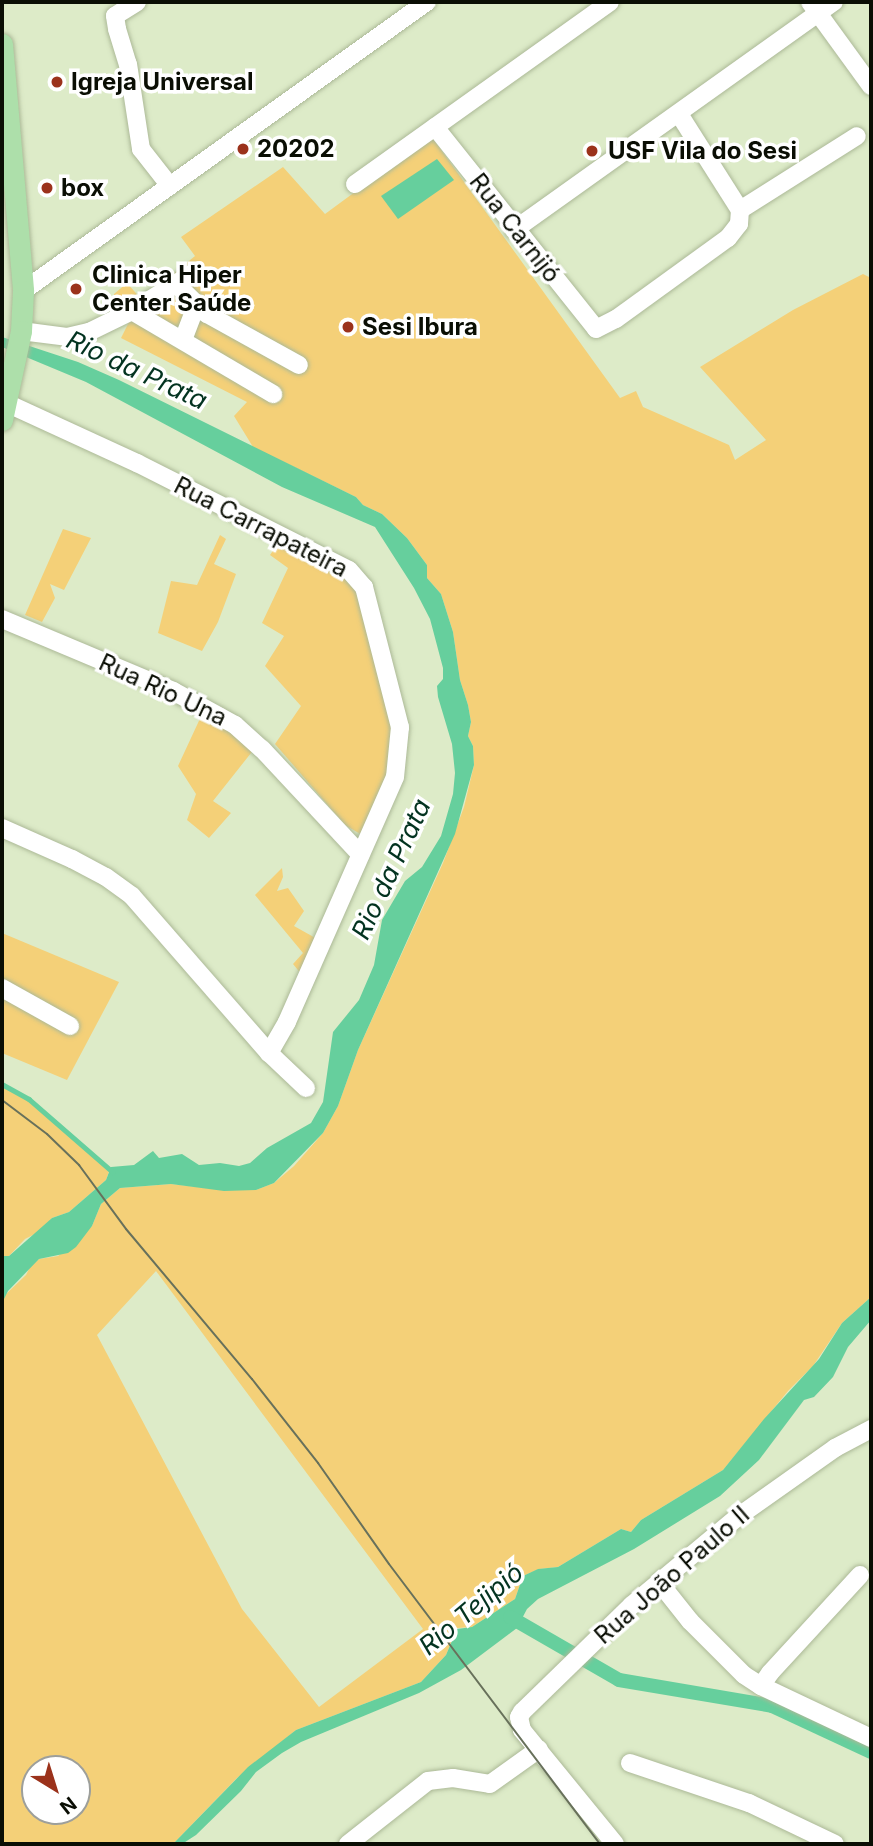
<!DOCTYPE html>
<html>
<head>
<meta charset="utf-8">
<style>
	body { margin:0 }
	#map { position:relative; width:873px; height:1846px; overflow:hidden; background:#ddebc8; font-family:Inter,sans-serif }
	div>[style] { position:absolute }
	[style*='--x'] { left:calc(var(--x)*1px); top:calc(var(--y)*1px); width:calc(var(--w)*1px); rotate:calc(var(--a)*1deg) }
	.green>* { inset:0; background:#f4d078 }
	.water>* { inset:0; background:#66cf9d }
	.stream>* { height:4.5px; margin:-2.25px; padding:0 2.25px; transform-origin:2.25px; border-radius:2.25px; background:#66cf9d }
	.canal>* { height:14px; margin:-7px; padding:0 7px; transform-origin:7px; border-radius:7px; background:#66cf9d }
	.roads { filter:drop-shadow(0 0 2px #acb997) drop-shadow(0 0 2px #acb997) }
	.minor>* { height:18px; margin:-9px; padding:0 9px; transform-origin:9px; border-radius:9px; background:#fff }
	.major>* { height:21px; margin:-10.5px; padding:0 10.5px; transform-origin:10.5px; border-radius:10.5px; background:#addfaa }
	.tram>* { height:2px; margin:-1px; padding:0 1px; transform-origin:1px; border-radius:1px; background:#68715b }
	.dots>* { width:19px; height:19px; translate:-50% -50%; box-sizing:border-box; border:4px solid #fff; border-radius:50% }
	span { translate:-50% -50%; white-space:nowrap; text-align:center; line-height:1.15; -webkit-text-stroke:7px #fff; paint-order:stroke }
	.poi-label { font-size:24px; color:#0a0e04; font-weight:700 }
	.left { translate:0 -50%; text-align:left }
	.street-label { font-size:24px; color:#0a0e04 }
	.water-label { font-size:26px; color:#033320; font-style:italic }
	.frame { position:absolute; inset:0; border:4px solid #0a0e04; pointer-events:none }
	.north { position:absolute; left:21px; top:1755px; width:70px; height:70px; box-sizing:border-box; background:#fff; border:2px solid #9d9f9b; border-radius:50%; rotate:142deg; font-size:19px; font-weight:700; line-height:28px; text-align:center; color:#0a0e04 }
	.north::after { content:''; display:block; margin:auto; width:24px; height:32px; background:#9b321b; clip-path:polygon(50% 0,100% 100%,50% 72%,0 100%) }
</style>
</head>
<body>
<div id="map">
	<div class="green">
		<i style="clip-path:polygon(evenodd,431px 136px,620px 398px,636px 391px,643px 407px,729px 445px,735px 460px,766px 440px,700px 367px,793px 310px,863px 274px,871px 278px,871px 1297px,842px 1323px,813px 1366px,788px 1391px,723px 1470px,641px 1520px,631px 1532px,621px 1529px,558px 1567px,539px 1569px,523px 1576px,515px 1599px,472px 1627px,457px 1628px,446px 1655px,421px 1682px,296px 1730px,237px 1778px,173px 1844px,2px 1844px,2px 1303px,4px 1296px,26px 1275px,30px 1267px,39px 1259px,58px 1256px,92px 1226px,101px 1204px,120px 1188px,171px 1184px,224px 1190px,256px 1190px,274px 1183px,294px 1166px,323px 1133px,338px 1106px,358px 1050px,443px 863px,464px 807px,474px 765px,473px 746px,468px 736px,471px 722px,468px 705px,460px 680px,453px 632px,441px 594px,427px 578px,427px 565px,407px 538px,382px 514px,363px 505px,356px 497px,253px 447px,234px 416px,247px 402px,121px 338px,132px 316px,114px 309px,114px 294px,127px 283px,142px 300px,195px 256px,181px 237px,283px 167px,325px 214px,431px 136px,156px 1271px,423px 1629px,319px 1707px,242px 1609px,97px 1335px,156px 1271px,431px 136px,35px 1769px,77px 1769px,77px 1811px,35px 1811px,35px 1769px)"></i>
		<i style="clip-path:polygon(63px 529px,91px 538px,64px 590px,50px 584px,55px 598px,42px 622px,25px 615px)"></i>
		<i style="clip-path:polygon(220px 535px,226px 539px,214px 564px,236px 574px,218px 622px,202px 651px,158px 633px,171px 581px,197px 585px)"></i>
		<i style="clip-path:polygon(279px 542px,360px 588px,396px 726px,394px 759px,362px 835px,345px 825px,275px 744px,301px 706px,265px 666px,284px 636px,262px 623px,288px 568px,270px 555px)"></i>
		<i style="clip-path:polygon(204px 710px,255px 748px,213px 801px,231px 813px,209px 838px,187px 820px,196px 794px,178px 766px)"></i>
		<i style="clip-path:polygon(282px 868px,283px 877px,277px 891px,288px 888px,304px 911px,294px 926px,319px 940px,302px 975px,293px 964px,303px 953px,255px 895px)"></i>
		<i style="clip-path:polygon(2px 933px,119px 982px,67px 1080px,2px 1053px)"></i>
		<i style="clip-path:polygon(2px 1084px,29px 1099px,110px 1169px,106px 1180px,69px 1212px,52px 1218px,41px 1231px,25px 1239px,9px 1256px,2px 1258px)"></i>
	</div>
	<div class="water">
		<i style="clip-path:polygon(437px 159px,454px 180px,398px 219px,381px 196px)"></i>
		<i style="clip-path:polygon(2px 337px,78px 362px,119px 380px,356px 497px,363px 505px,382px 514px,407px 538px,427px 565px,427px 578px,441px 594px,453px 632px,460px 680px,468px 705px,471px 722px,468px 736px,473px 746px,474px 765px,455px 834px,358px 1050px,338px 1106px,323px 1133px,274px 1183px,256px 1190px,224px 1191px,171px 1184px,120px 1188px,101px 1204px,92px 1226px,76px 1247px,68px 1253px,39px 1259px,8px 1291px,2px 1303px,3px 1256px,9px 1256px,52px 1218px,69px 1212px,106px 1180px,111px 1167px,134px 1165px,153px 1151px,159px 1158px,182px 1154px,199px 1165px,220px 1163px,239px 1166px,250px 1163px,267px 1148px,311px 1123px,323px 1102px,333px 1032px,359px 1000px,374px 965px,382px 920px,405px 881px,422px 867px,441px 836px,453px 794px,455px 773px,452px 744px,438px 697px,437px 686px,443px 679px,443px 668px,430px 619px,414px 588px,375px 527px,282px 487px,86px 382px,2px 347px)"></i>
		<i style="clip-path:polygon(871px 1297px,871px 1320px,848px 1347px,833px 1377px,814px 1397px,804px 1400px,759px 1460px,720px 1496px,634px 1549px,538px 1599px,527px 1609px,517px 1628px,461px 1670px,419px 1693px,301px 1742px,282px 1753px,256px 1772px,241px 1791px,196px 1835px,182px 1844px,173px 1844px,248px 1767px,296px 1730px,421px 1682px,446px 1655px,457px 1629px,472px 1627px,515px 1599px,523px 1576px,538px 1569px,558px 1567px,621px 1529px,631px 1532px,641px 1520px,723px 1470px,764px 1419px,819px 1359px,842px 1323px)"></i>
	</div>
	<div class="stream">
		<i style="--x:2;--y:1084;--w:31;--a:29"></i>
		<i style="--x:29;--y:1099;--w:111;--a:41"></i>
	</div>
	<div class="canal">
		<i style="--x:510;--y:1617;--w:126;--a:30"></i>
		<i style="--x:619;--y:1680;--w:155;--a:9.6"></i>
		<i style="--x:772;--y:1706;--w:109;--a:24.9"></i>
	</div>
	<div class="roads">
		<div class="minor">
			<i style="--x:137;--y:2;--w:26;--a:148"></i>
			<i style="--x:115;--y:16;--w:13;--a:81"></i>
			<i style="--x:117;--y:29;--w:37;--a:73"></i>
			<i style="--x:128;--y:64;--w:86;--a:81.3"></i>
			<i style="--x:141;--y:149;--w:47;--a:51.9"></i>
			<i style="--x:810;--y:2;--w:104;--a:54"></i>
			<i style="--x:679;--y:114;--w:114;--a:57.6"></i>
			<i style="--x:435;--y:127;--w:258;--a:51.4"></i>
			<i style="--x:596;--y:329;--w:22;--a:-27"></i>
			<i style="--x:616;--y:319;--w:138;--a:-35.9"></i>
			<i style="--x:728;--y:238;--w:18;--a:-52"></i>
			<i style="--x:739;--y:224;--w:14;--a:-86"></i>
			<i style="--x:355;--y:184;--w:313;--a:-35.5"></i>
			<i style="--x:740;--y:210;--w:138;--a:-32.3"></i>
			<i style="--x:514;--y:230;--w:393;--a:-35.5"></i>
			<i style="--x:176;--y:284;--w:43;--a:44.1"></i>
			<i style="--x:207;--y:314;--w:105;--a:29"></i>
			<i style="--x:23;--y:291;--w:497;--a:-35.6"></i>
			<i style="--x:132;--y:311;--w:164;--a:30.5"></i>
			<i style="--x:21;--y:331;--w:46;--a:7.4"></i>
			<i style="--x:67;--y:337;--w:23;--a:-13"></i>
			<i style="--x:89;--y:332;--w:48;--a:-26"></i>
			<i style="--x:132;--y:311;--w:72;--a:-31.9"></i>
			<i style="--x:183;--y:340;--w:36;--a:-69"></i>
			<i style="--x:2;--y:401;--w:149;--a:24.7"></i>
			<i style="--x:137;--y:463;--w:237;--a:26.8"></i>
			<i style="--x:349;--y:570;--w:23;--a:49"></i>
			<i style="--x:364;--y:587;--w:145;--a:75.6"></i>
			<i style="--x:400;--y:727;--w:50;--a:95.7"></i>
			<i style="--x:395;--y:777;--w:268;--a:113.8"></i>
			<i style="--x:287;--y:1022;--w:36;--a:120"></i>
			<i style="--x:2;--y:619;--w:186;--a:22.8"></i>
			<i style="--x:173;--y:691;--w:71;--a:28.7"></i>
			<i style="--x:235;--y:725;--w:36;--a:42"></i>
			<i style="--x:262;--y:749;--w:144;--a:47"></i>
			<i style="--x:2;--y:828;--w:77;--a:23.9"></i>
			<i style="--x:72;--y:859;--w:38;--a:28"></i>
			<i style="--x:106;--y:877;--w:32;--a:36"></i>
			<i style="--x:132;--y:896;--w:208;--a:48.9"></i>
			<i style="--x:269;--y:1053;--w:51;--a:43.4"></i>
			<i style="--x:2;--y:988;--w:78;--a:29.2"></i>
			<i style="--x:659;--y:1582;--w:50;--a:51.5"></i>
			<i style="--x:690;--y:1621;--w:76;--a:45"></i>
			<i style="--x:744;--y:1675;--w:20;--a:33"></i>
			<i style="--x:761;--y:1686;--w:122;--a:25.3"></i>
			<i style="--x:761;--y:1686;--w:16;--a:-55"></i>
			<i style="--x:770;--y:1673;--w:133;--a:-47.4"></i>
			<i style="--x:630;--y:1763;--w:126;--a:18.6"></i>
			<i style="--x:749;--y:1803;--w:95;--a:25.5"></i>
			<i style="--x:348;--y:1844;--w:102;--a:-38.2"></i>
			<i style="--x:428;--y:1781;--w:25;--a:-7"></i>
			<i style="--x:453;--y:1778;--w:37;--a:9"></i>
			<i style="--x:490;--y:1784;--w:60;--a:-35.5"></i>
			<i style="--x:615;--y:1844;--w:147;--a:-129.2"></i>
			<i style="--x:522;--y:1730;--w:13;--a:-103"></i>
			<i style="--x:519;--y:1717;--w:6;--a:-59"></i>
			<i style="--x:522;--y:1712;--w:153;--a:-44.2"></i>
			<i style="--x:632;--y:1605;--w:139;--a:-39.8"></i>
			<i style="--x:739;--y:1516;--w:118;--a:-35.3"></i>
			<i style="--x:835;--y:1448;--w:41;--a:-27.8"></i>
		</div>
		<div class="major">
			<i style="--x:2;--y:44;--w:248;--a:85.1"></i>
			<i style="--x:23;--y:291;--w:40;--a:92.9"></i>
			<i style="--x:21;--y:331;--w:91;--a:102.1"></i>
		</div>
	</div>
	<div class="tram">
		<i style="--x:2;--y:1100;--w:56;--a:37.1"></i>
		<i style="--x:47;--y:1134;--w:45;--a:44.1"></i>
		<i style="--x:79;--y:1165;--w:79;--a:53.7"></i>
		<i style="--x:126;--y:1229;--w:196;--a:50"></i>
		<i style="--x:252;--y:1379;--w:107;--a:51.8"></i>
		<i style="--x:318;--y:1463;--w:123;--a:54.9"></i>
		<i style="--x:389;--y:1564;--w:351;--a:53"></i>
	</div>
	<div class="dots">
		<i style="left:57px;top:82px;background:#9b321b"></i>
		<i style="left:243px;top:149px;background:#9b321b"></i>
		<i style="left:592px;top:151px;background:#9b321b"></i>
		<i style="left:47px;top:188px;background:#9b321b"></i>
		<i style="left:76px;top:289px;background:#9b321b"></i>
		<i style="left:348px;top:327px;background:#9b321b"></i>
	</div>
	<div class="poi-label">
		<span class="left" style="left:71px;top:82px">Igreja Universal</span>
		<span class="left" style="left:257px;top:149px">20202</span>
		<span class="left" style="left:608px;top:151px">USF Vila do Sesi</span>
		<span class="left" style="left:61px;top:188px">box</span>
		<span class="left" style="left:92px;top:289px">Clinica Hiper<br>Center Saúde</span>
		<span class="left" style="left:362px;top:327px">Sesi Ibura</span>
	</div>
	<div class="street-label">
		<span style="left:515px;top:228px;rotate:52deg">Rua Carnijó</span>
		<span style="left:261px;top:527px;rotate:27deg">Rua Carrapateira</span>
		<span style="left:163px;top:690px;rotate:25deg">Rua Rio Una</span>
		<span style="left:672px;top:1575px;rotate:-41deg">Rua João Paulo II</span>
	</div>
	<div class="water-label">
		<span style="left:137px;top:370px;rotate:25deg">Rio da Prata</span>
		<span style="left:391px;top:869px;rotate:-65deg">Rio da Prata</span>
		<span style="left:471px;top:1609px;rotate:-40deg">Rio Tejipió</span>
	</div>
	<div class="frame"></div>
	<div class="north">N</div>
</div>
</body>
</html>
